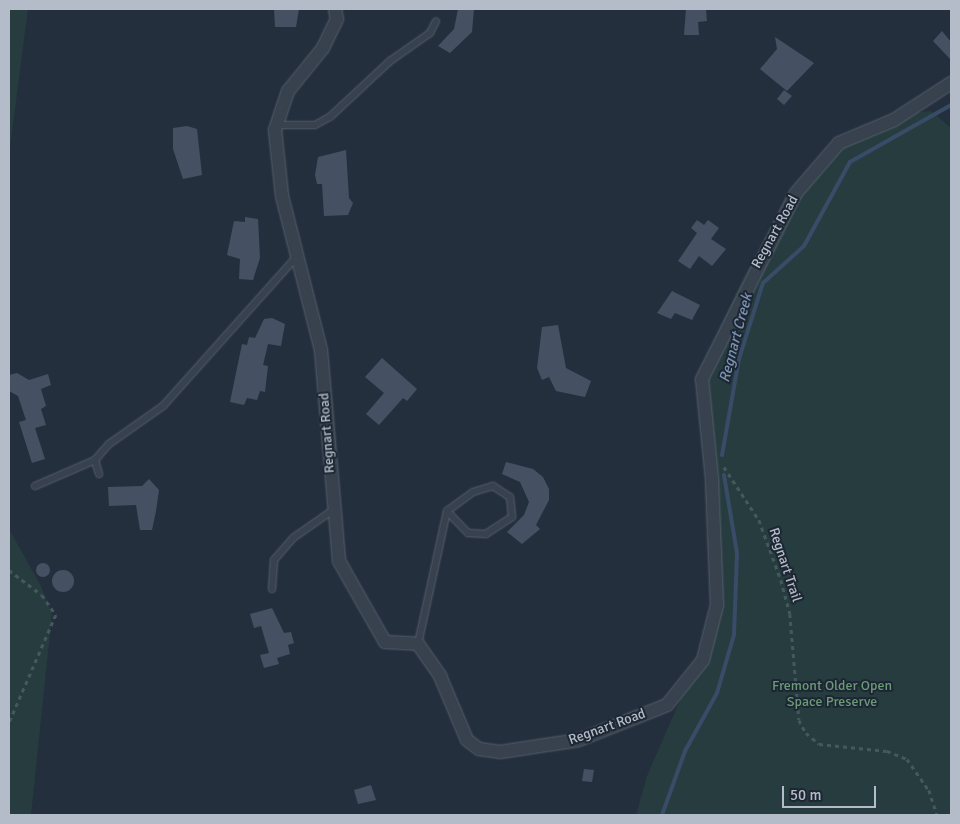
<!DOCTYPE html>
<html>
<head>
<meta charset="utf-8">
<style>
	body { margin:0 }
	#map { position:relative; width:960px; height:824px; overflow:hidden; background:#242f3e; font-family:Signika,sans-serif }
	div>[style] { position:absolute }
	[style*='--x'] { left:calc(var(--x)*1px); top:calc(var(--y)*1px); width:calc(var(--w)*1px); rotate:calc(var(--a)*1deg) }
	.green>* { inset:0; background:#263c3f }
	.stream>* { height:4px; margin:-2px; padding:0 2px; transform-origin:2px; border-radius:2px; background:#394c67 }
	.building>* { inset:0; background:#455162 }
	.round { border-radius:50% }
	.path>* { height:2.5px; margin-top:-1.25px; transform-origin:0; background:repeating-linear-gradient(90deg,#44595c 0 4px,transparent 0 8px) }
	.roads { filter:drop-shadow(0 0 1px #565f6c) drop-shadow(0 0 1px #565f6c) }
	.service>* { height:6px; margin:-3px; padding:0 3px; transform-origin:3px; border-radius:3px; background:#38414e }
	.minor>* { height:12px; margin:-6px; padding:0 6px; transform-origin:6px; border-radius:6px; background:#38414e }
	span { translate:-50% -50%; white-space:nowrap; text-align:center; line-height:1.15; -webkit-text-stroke:4px #1d2633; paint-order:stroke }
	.street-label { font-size:14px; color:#b4bcc9 }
	.park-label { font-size:14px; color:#6b9a76 }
	.water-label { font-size:15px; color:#7c92b1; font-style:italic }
	.frame { position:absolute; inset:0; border:10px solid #b4bcc9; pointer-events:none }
	.scale { position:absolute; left:782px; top:786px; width:94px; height:22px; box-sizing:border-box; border:2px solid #b4bcc9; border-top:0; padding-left:6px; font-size:15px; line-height:18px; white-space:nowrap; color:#b4bcc9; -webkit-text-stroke:4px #1d2633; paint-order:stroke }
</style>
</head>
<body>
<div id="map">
	<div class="green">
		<i style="clip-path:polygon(9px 9px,28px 9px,9px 155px)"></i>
		<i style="clip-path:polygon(931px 111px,951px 128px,951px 815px,636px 815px,647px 776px,698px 659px,714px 604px,707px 463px,700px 423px,701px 369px,743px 278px,791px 193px,838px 140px,895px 115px)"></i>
		<i style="clip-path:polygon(9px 529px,41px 586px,52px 614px,31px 815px,9px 815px)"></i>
	</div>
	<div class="stream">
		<i style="--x:722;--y:455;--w:97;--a:-80"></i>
		<i style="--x:739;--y:359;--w:80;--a:-72.5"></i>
		<i style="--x:763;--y:283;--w:55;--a:-42.1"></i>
		<i style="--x:804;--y:246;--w:96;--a:-61.3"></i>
		<i style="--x:850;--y:162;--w:116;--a:-29.4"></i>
		<i style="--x:662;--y:815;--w:68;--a:-70.2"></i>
		<i style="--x:685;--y:751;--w:66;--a:-61.1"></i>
		<i style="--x:717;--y:693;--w:60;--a:-73.7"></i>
		<i style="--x:734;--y:635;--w:82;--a:-87.9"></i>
		<i style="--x:737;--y:553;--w:79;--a:-99.5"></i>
	</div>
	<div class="building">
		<i style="clip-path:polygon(274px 9px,299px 9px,296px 27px,275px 27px)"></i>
		<i style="clip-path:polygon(458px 9px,474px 9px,472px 32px,450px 53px,438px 46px,454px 29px)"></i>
		<i style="clip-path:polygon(686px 9px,706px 9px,707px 21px,698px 22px,699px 35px,684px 35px)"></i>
		<i style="clip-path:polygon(942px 31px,951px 42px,951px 60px,933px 41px)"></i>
		<i style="clip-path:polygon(775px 37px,814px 63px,787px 91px,760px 69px,777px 49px)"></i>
		<i style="clip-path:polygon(784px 90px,792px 96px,784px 105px,777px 99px)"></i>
		<i style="clip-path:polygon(187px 126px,197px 129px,202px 175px,183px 179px,173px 149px,173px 128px)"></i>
		<i style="clip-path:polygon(346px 150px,349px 198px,353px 203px,348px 215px,324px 216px,322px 184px,317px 184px,315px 175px,318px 157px)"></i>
		<i style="clip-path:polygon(245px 217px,258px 219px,260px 258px,253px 280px,239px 279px,240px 259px,227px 255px,234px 221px,245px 222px)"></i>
		<i style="clip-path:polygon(697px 220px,704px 225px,708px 220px,719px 228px,711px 239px,726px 249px,712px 266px,699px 256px,690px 269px,678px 261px,697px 233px,691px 228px)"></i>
		<i style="clip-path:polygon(672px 291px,700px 305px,692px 320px,675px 313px,671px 319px,657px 313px)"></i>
		<i style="clip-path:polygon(272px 318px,285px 324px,281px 346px,268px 344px,263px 365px,268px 366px,265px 392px,260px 391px,257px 400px,247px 398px,244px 405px,230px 402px,242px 344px,247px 345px,249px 337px,255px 338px,264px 319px)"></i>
		<i style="clip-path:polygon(558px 325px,566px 368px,591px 381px,585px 397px,556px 391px,549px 377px,542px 380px,537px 368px,542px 327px)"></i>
		<i style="clip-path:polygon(382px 358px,417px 389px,407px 401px,403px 398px,379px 425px,366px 414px,384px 393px,365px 377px)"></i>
		<i style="clip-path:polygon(17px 373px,29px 380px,48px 374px,51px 385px,41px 389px,46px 406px,41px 409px,46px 425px,35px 428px,45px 459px,32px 463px,19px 422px,26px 420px,18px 396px,9px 391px,9px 375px)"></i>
		<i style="clip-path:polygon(506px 462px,533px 469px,543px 477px,549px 489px,549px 500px,536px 525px,540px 529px,522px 544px,507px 532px,524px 515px,529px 502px,520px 482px,502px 474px)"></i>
		<i style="clip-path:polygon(149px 479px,159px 490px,156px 511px,152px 530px,140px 530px,136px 505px,109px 506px,108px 487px,142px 486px)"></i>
		<i class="round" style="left:36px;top:563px;width:14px;height:14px"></i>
		<i class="round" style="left:52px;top:570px;width:22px;height:22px"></i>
		<i style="clip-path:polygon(272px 608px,284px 633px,291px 632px,294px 643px,288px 645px,290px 654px,277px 658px,279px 664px,264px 668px,260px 655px,269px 653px,261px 626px,254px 628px,250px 614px)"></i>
		<i style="clip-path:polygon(584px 769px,594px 770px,592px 782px,582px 781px)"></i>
		<i style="clip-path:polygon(371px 785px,376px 800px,358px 804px,354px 790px)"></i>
	</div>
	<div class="path">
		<i style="--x:724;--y:467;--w:64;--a:56.6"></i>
		<i style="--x:759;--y:520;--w:64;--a:69.9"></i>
		<i style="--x:781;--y:580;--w:35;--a:75"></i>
		<i style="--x:790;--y:614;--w:106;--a:85.1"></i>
		<i style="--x:799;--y:720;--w:15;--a:62"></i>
		<i style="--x:806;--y:733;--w:17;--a:40"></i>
		<i style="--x:819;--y:744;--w:68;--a:5.9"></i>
		<i style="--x:887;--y:751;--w:22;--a:22"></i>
		<i style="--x:907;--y:759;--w:38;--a:55"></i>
		<i style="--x:929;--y:790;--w:26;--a:72"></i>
		<i style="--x:9;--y:570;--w:41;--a:37.1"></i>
		<i style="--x:42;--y:595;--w:24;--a:55"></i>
		<i style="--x:56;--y:615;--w:118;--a:113.5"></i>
	</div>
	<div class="roads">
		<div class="service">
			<i style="--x:277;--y:125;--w:38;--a:0"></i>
			<i style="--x:315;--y:125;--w:18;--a:-29"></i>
			<i style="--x:331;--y:116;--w:81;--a:-43"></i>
			<i style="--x:390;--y:61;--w:49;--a:-35"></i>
			<i style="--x:430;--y:33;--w:13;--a:-63"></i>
			<i style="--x:99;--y:474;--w:15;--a:-106"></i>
			<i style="--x:95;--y:460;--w:21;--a:-49"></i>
			<i style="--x:109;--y:444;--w:66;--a:-35.1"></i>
			<i style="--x:163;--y:406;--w:201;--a:-48.2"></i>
			<i style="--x:35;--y:486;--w:65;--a:-23.4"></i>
			<i style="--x:272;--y:589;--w:29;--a:-86"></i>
			<i style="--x:274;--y:560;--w:29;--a:-49"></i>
			<i style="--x:293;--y:538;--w:49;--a:-35"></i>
			<i style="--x:418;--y:644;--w:136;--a:-77.7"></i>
			<i style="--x:447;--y:511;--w:32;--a:-36"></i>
			<i style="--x:473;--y:492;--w:21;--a:-17"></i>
			<i style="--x:493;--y:486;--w:20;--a:33"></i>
			<i style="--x:510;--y:497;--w:20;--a:84"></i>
			<i style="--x:512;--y:517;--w:31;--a:147"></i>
			<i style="--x:486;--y:534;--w:18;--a:-177"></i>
			<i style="--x:468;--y:533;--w:30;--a:-134"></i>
		</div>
		<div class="minor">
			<i style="--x:335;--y:9;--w:10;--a:79"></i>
			<i style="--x:337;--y:19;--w:32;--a:116"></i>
			<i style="--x:323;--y:48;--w:55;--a:129.1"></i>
			<i style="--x:288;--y:91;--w:41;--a:108.4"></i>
			<i style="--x:275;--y:130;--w:66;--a:83.9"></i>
			<i style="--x:282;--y:196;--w:159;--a:75.8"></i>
			<i style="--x:321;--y:350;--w:212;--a:85.1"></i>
			<i style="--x:339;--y:561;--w:93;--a:60.4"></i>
			<i style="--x:385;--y:642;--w:33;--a:3"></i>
			<i style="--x:418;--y:644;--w:39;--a:55"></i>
			<i style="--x:440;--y:676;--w:69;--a:67.1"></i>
			<i style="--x:467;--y:740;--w:15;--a:37"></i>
			<i style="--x:479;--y:749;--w:21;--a:8"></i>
			<i style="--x:500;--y:752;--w:80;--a:-8.6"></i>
			<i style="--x:579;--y:740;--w:95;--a:-21.7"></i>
			<i style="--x:667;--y:705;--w:58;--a:-51.3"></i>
			<i style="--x:703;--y:660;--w:57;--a:-75.7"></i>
			<i style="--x:717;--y:605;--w:126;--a:-92.3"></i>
			<i style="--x:712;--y:479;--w:100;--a:-95.7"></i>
			<i style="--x:702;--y:379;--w:208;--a:-63.2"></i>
			<i style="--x:796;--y:193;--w:66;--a:-49.3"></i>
			<i style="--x:839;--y:143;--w:60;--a:-22.7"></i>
			<i style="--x:894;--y:120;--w:68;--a:-33"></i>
		</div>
	</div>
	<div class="street-label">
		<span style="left:775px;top:232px;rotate:-61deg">Regnart Road</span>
		<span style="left:327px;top:433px;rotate:-94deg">Regnart Road</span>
		<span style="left:785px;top:565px;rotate:72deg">Regnart Trail</span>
		<span style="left:607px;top:727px;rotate:-20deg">Regnart Road</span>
	</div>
	<div class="park-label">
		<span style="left:832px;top:694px">Fremont Older Open<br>Space Preserve</span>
	</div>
	<div class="water-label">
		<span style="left:736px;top:338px;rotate:-75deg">Regnart Creek</span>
	</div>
	<div class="frame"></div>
	<div class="scale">50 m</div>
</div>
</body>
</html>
